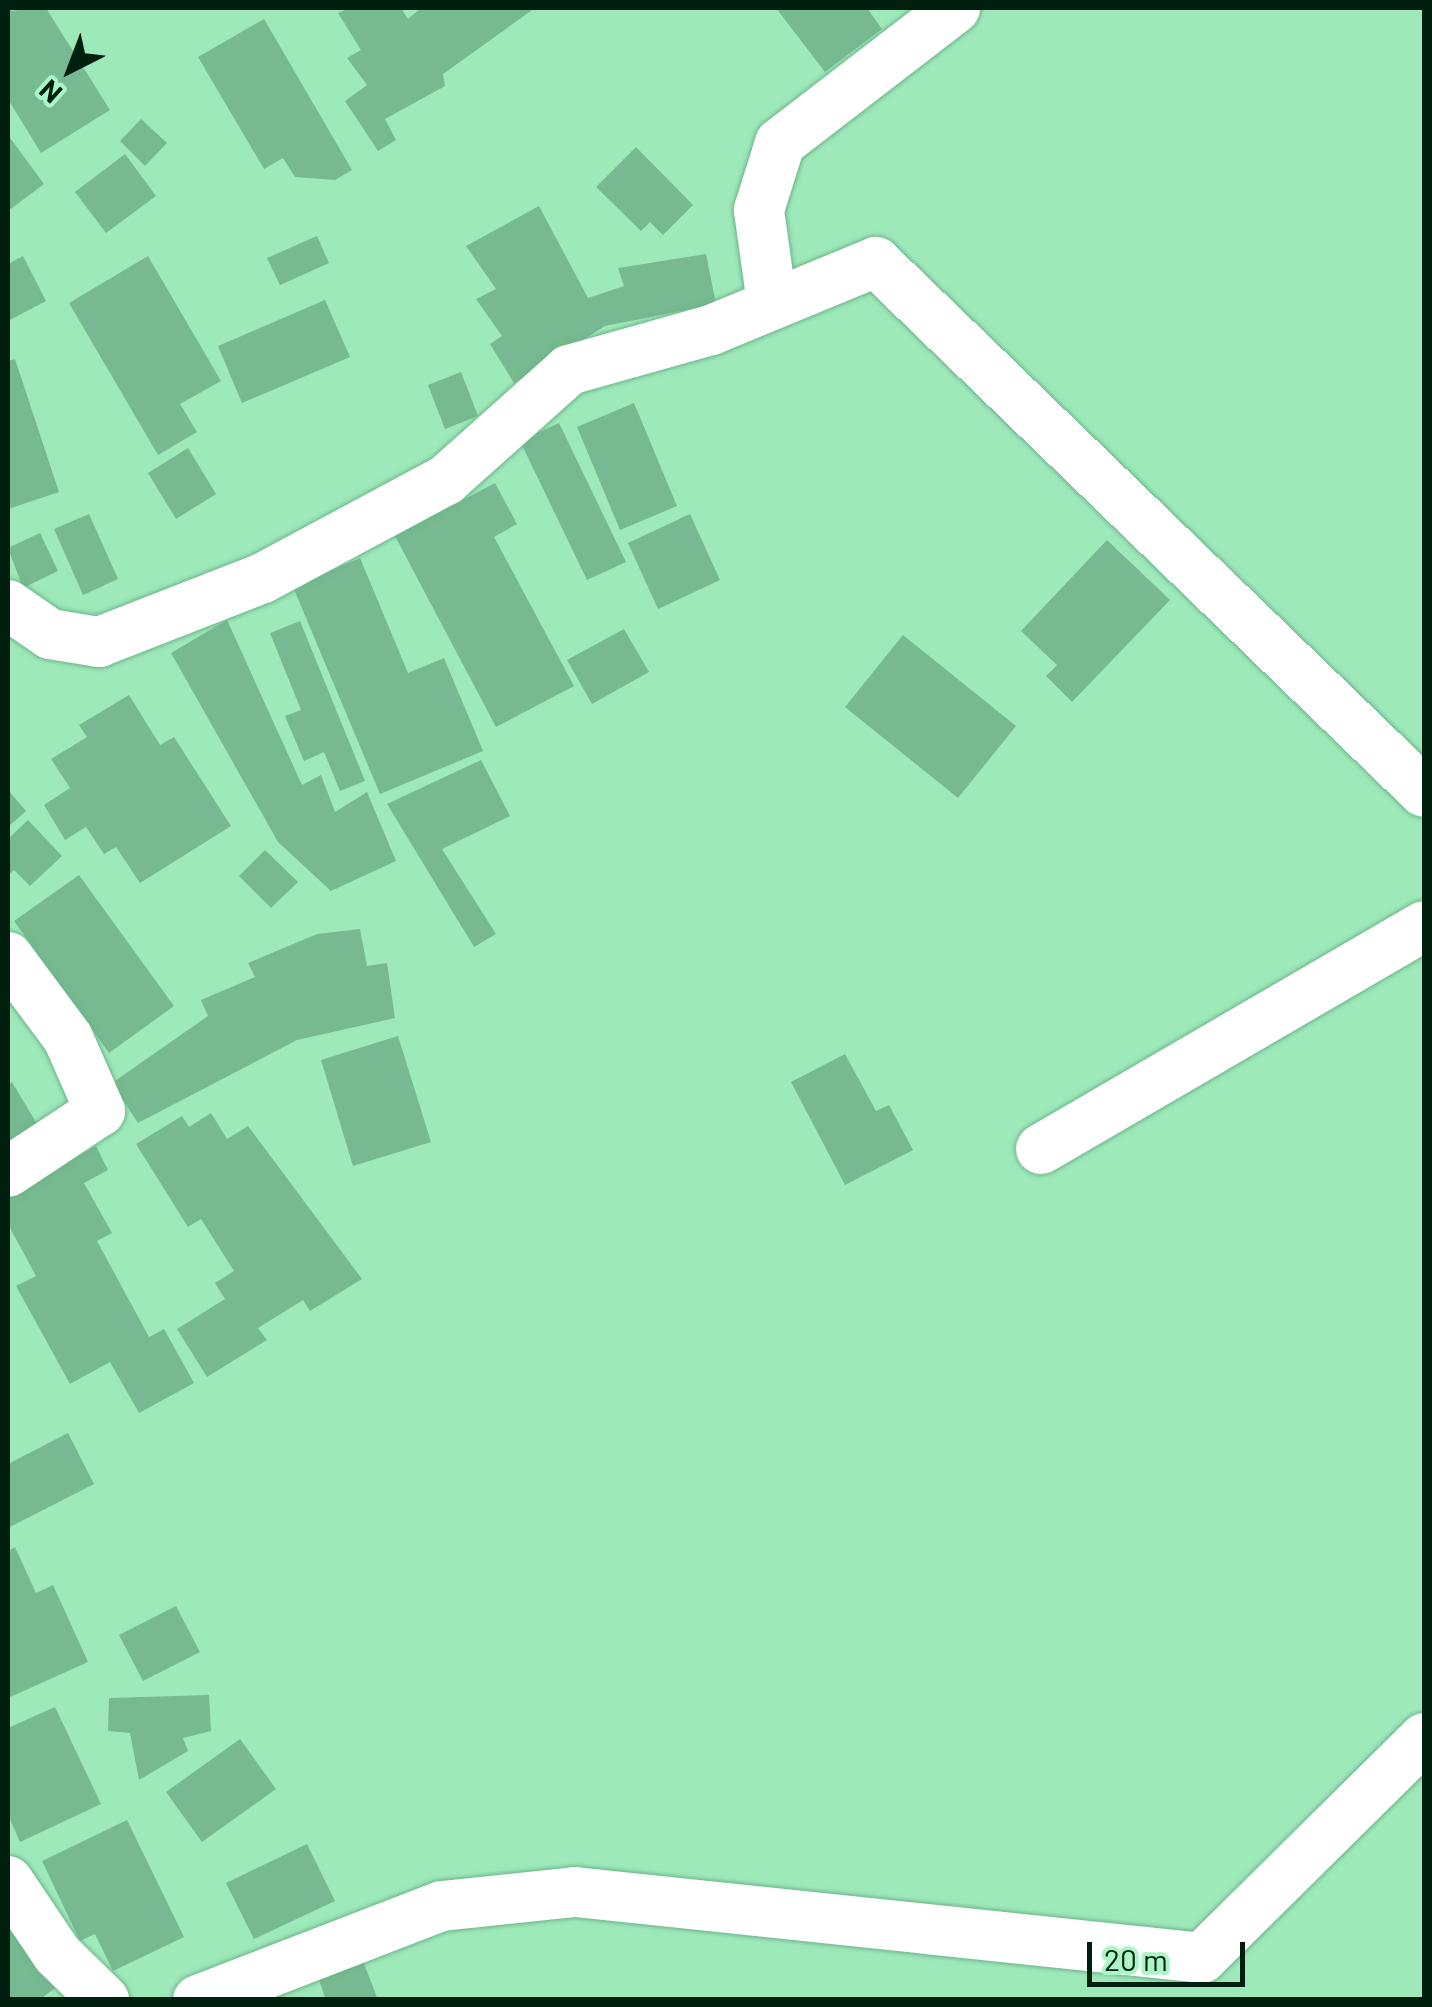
<!DOCTYPE html>
<html>
<head>
<meta charset="utf-8">
<style>
	body { margin:0 }
	#map { position:relative; width:1432px; height:2007px; overflow:hidden; background:#9ee9ba; font-family:Barlow,sans-serif }
	div>[style] { position:absolute }
	[style*='--x'] { left:calc(var(--x)*1px); top:calc(var(--y)*1px); width:calc(var(--w)*1px); rotate:calc(var(--a)*1deg) }
	.building>* { inset:0; background:#77b990 }
	.roads { filter:drop-shadow(0 0 2px #6cb589) drop-shadow(0 0 2px #6cb589) }
	.minor>* { height:50px; margin:-25px; padding:0 25px; transform-origin:25px; border-radius:25px; background:#fff }
	span { translate:-50% -50%; white-space:nowrap; text-align:center; line-height:1.15; -webkit-text-stroke:8px #abf6c7; paint-order:stroke }
	.frame { position:absolute; inset:0; border:10px solid #011f0f; pointer-events:none }
	.north { position:absolute; left:20px; top:20px; width:100px; height:100px; -webkit-text-stroke:8px #abf6c7; paint-order:stroke; rotate:222deg; font-size:28px; font-weight:700; line-height:40px; text-align:center; color:#011f0f }
	.north::after { content:''; display:block; margin:auto; width:35px; height:45px; background:#011f0f; clip-path:polygon(50% 0,100% 100%,50% 72%,0 100%) }
	.scale { position:absolute; left:1087px; top:1942px; width:158px; height:45px; box-sizing:border-box; border:5px solid #011f0f; border-top:0; padding-left:12px; font-size:30px; line-height:35px; white-space:nowrap; color:#011f0f; -webkit-text-stroke:8px #abf6c7; paint-order:stroke }
</style>
</head>
<body>
<div id="map">
	<div class="building">
		<i style="clip-path:polygon(46px 8px,110px 110px,41px 153px,8px 99px,8px 11px)"></i>
		<i style="clip-path:polygon(349px 8px,401px 8px,408px 19px,421px 8px,535px 8px,443px 74px,445px 86px,385px 119px,396px 140px,378px 151px,345px 101px,367px 85px,347px 58px,361px 50px,338px 13px)"></i>
		<i style="clip-path:polygon(776px 8px,867px 8px,882px 29px,825px 72px)"></i>
		<i style="clip-path:polygon(264px 19px,352px 170px,335px 180px,295px 177px,283px 158px,264px 169px,198px 57px)"></i>
		<i style="clip-path:polygon(141px 119px,167px 143px,145px 166px,120px 141px)"></i>
		<i style="clip-path:polygon(8px 135px,44px 184px,8px 211px)"></i>
		<i style="clip-path:polygon(636px 147px,693px 205px,663px 235px,650px 222px,641px 231px,596px 187px)"></i>
		<i style="clip-path:polygon(125px 154px,156px 196px,106px 233px,75px 192px)"></i>
		<i style="clip-path:polygon(539px 206px,588px 298px,624px 286px,618px 268px,706px 254px,716px 304px,605px 326px,514px 383px,490px 344px,502px 336px,476px 299px,496px 289px,466px 246px)"></i>
		<i style="clip-path:polygon(317px 236px,329px 263px,280px 285px,267px 258px)"></i>
		<i style="clip-path:polygon(23px 256px,46px 301px,8px 321px,8px 264px)"></i>
		<i style="clip-path:polygon(148px 256px,221px 381px,180px 404px,197px 432px,158px 455px,69px 303px)"></i>
		<i style="clip-path:polygon(325px 300px,350px 357px,242px 403px,218px 346px)"></i>
		<i style="clip-path:polygon(15px 359px,59px 492px,8px 509px,8px 361px)"></i>
		<i style="clip-path:polygon(461px 372px,478px 416px,445px 429px,428px 385px)"></i>
		<i style="clip-path:polygon(634px 403px,677px 506px,620px 530px,577px 427px)"></i>
		<i style="clip-path:polygon(559px 423px,626px 562px,587px 580px,520px 441px)"></i>
		<i style="clip-path:polygon(188px 448px,216px 494px,176px 519px,148px 473px)"></i>
		<i style="clip-path:polygon(495px 483px,517px 524px,494px 537px,574px 686px,496px 727px,395px 536px)"></i>
		<i style="clip-path:polygon(89px 514px,118px 579px,83px 595px,54px 529px)"></i>
		<i style="clip-path:polygon(690px 514px,720px 580px,658px 609px,628px 543px)"></i>
		<i style="clip-path:polygon(40px 533px,58px 571px,23px 588px,8px 548px)"></i>
		<i style="clip-path:polygon(1107px 540px,1170px 600px,1072px 702px,1046px 676px,1057px 665px,1021px 631px)"></i>
		<i style="clip-path:polygon(360px 558px,408px 673px,444px 658px,483px 751px,380px 794px,293px 587px)"></i>
		<i style="clip-path:polygon(227px 620px,302px 785px,321px 775px,335px 812px,367px 792px,396px 861px,331px 891px,278px 842px,171px 653px)"></i>
		<i style="clip-path:polygon(300px 621px,365px 781px,340px 791px,324px 752px,304px 761px,285px 716px,301px 710px,270px 633px)"></i>
		<i style="clip-path:polygon(624px 629px,649px 672px,592px 704px,567px 660px)"></i>
		<i style="clip-path:polygon(903px 635px,1016px 726px,958px 798px,845px 707px)"></i>
		<i style="clip-path:polygon(129px 695px,160px 745px,174px 737px,231px 826px,140px 883px,116px 847px,104px 854px,86px 827px,65px 840px,44px 805px,70px 788px,51px 759px,87px 737px,79px 725px)"></i>
		<i style="clip-path:polygon(481px 760px,510px 816px,442px 849px,496px 934px,474px 947px,387px 804px)"></i>
		<i style="clip-path:polygon(8px 790px,26px 811px,8px 827px)"></i>
		<i style="clip-path:polygon(28px 820px,62px 856px,30px 886px,14px 870px,8px 876px,8px 839px)"></i>
		<i style="clip-path:polygon(265px 850px,298px 882px,271px 908px,239px 876px)"></i>
		<i style="clip-path:polygon(79px 875px,174px 1006px,109px 1053px,14px 921px)"></i>
		<i style="clip-path:polygon(360px 929px,367px 966px,387px 963px,395px 1018px,297px 1040px,138px 1123px,112px 1083px,208px 1016px,201px 1000px,255px 977px,248px 963px,317px 934px)"></i>
		<i style="clip-path:polygon(398px 1036px,431px 1142px,353px 1166px,321px 1060px)"></i>
		<i style="clip-path:polygon(845px 1054px,876px 1111px,889px 1105px,913px 1150px,845px 1185px,791px 1082px)"></i>
		<i style="clip-path:polygon(12px 1082px,37px 1124px,8px 1141px,8px 1085px)"></i>
		<i style="clip-path:polygon(211px 1113px,227px 1139px,248px 1126px,362px 1279px,310px 1311px,303px 1300px,258px 1328px,267px 1340px,207px 1377px,177px 1329px,225px 1299px,215px 1283px,234px 1271px,201px 1219px,188px 1227px,136px 1144px,182px 1116px,189px 1127px)"></i>
		<i style="clip-path:polygon(96px 1146px,108px 1170px,84px 1183px,112px 1233px,97px 1241px,149px 1337px,164px 1329px,194px 1383px,139px 1413px,110px 1362px,70px 1384px,16px 1286px,36px 1276px,8px 1224px,8px 1194px)"></i>
		<i style="clip-path:polygon(68px 1433px,94px 1484px,8px 1528px,8px 1464px)"></i>
		<i style="clip-path:polygon(15px 1547px,36px 1593px,53px 1585px,88px 1662px,8px 1698px,8px 1551px)"></i>
		<i style="clip-path:polygon(176px 1606px,200px 1652px,143px 1681px,119px 1635px)"></i>
		<i style="clip-path:polygon(209px 1695px,211px 1731px,183px 1738px,188px 1751px,139px 1780px,130px 1733px,108px 1731px,109px 1698px)"></i>
		<i style="clip-path:polygon(55px 1707px,101px 1804px,20px 1842px,8px 1815px,8px 1728px)"></i>
		<i style="clip-path:polygon(240px 1739px,276px 1789px,202px 1842px,166px 1792px)"></i>
		<i style="clip-path:polygon(127px 1820px,184px 1937px,113px 1971px,95px 1934px,80px 1941px,42px 1861px)"></i>
		<i style="clip-path:polygon(307px 1844px,335px 1901px,254px 1939px,226px 1883px)"></i>
		<i style="clip-path:polygon(15px 1928px,58px 1986px,39px 2000px,8px 2000px,8px 1934px)"></i>
		<i style="clip-path:polygon(363px 1961px,378px 2000px,326px 2000px,318px 1977px)"></i>
	</div>
	<div class="roads">
		<div class="minor">
			<i style="--x:772;--y:303;--w:94;--a:-98"></i>
			<i style="--x:759;--y:210;--w:70;--a:-72.6"></i>
			<i style="--x:780;--y:143;--w:221;--a:-37.6"></i>
			<i style="--x:8;--y:605;--w:51;--a:34.6"></i>
			<i style="--x:50;--y:634;--w:50;--a:9.3"></i>
			<i style="--x:99;--y:642;--w:176;--a:-21.3"></i>
			<i style="--x:263;--y:578;--w:208;--a:-28.2"></i>
			<i style="--x:446;--y:480;--w:165;--a:-41.8"></i>
			<i style="--x:569;--y:370;--w:148;--a:-15.7"></i>
			<i style="--x:711;--y:330;--w:178;--a:-22.4"></i>
			<i style="--x:876;--y:262;--w:762;--a:44.04"></i>
			<i style="--x:8;--y:957;--w:101;--a:53.5"></i>
			<i style="--x:68;--y:1038;--w:80;--a:66.3"></i>
			<i style="--x:100;--y:1111;--w:110;--a:146.5"></i>
			<i style="--x:1041;--y:1149;--w:443;--a:-30.2"></i>
			<i style="--x:8;--y:1881;--w:88;--a:56.1"></i>
			<i style="--x:57;--y:1954;--w:66;--a:44.4"></i>
			<i style="--x:198;--y:2000;--w:261;--a:-21.1"></i>
			<i style="--x:442;--y:1906;--w:134;--a:-6"></i>
			<i style="--x:575;--y:1892;--w:630;--a:6.01"></i>
			<i style="--x:1202;--y:1958;--w:313;--a:-44.7"></i>
		</div>
	</div>
	<div class="frame"></div>
	<div class="north">N</div>
	<div class="scale">20 m</div>
</div>
</body>
</html>
